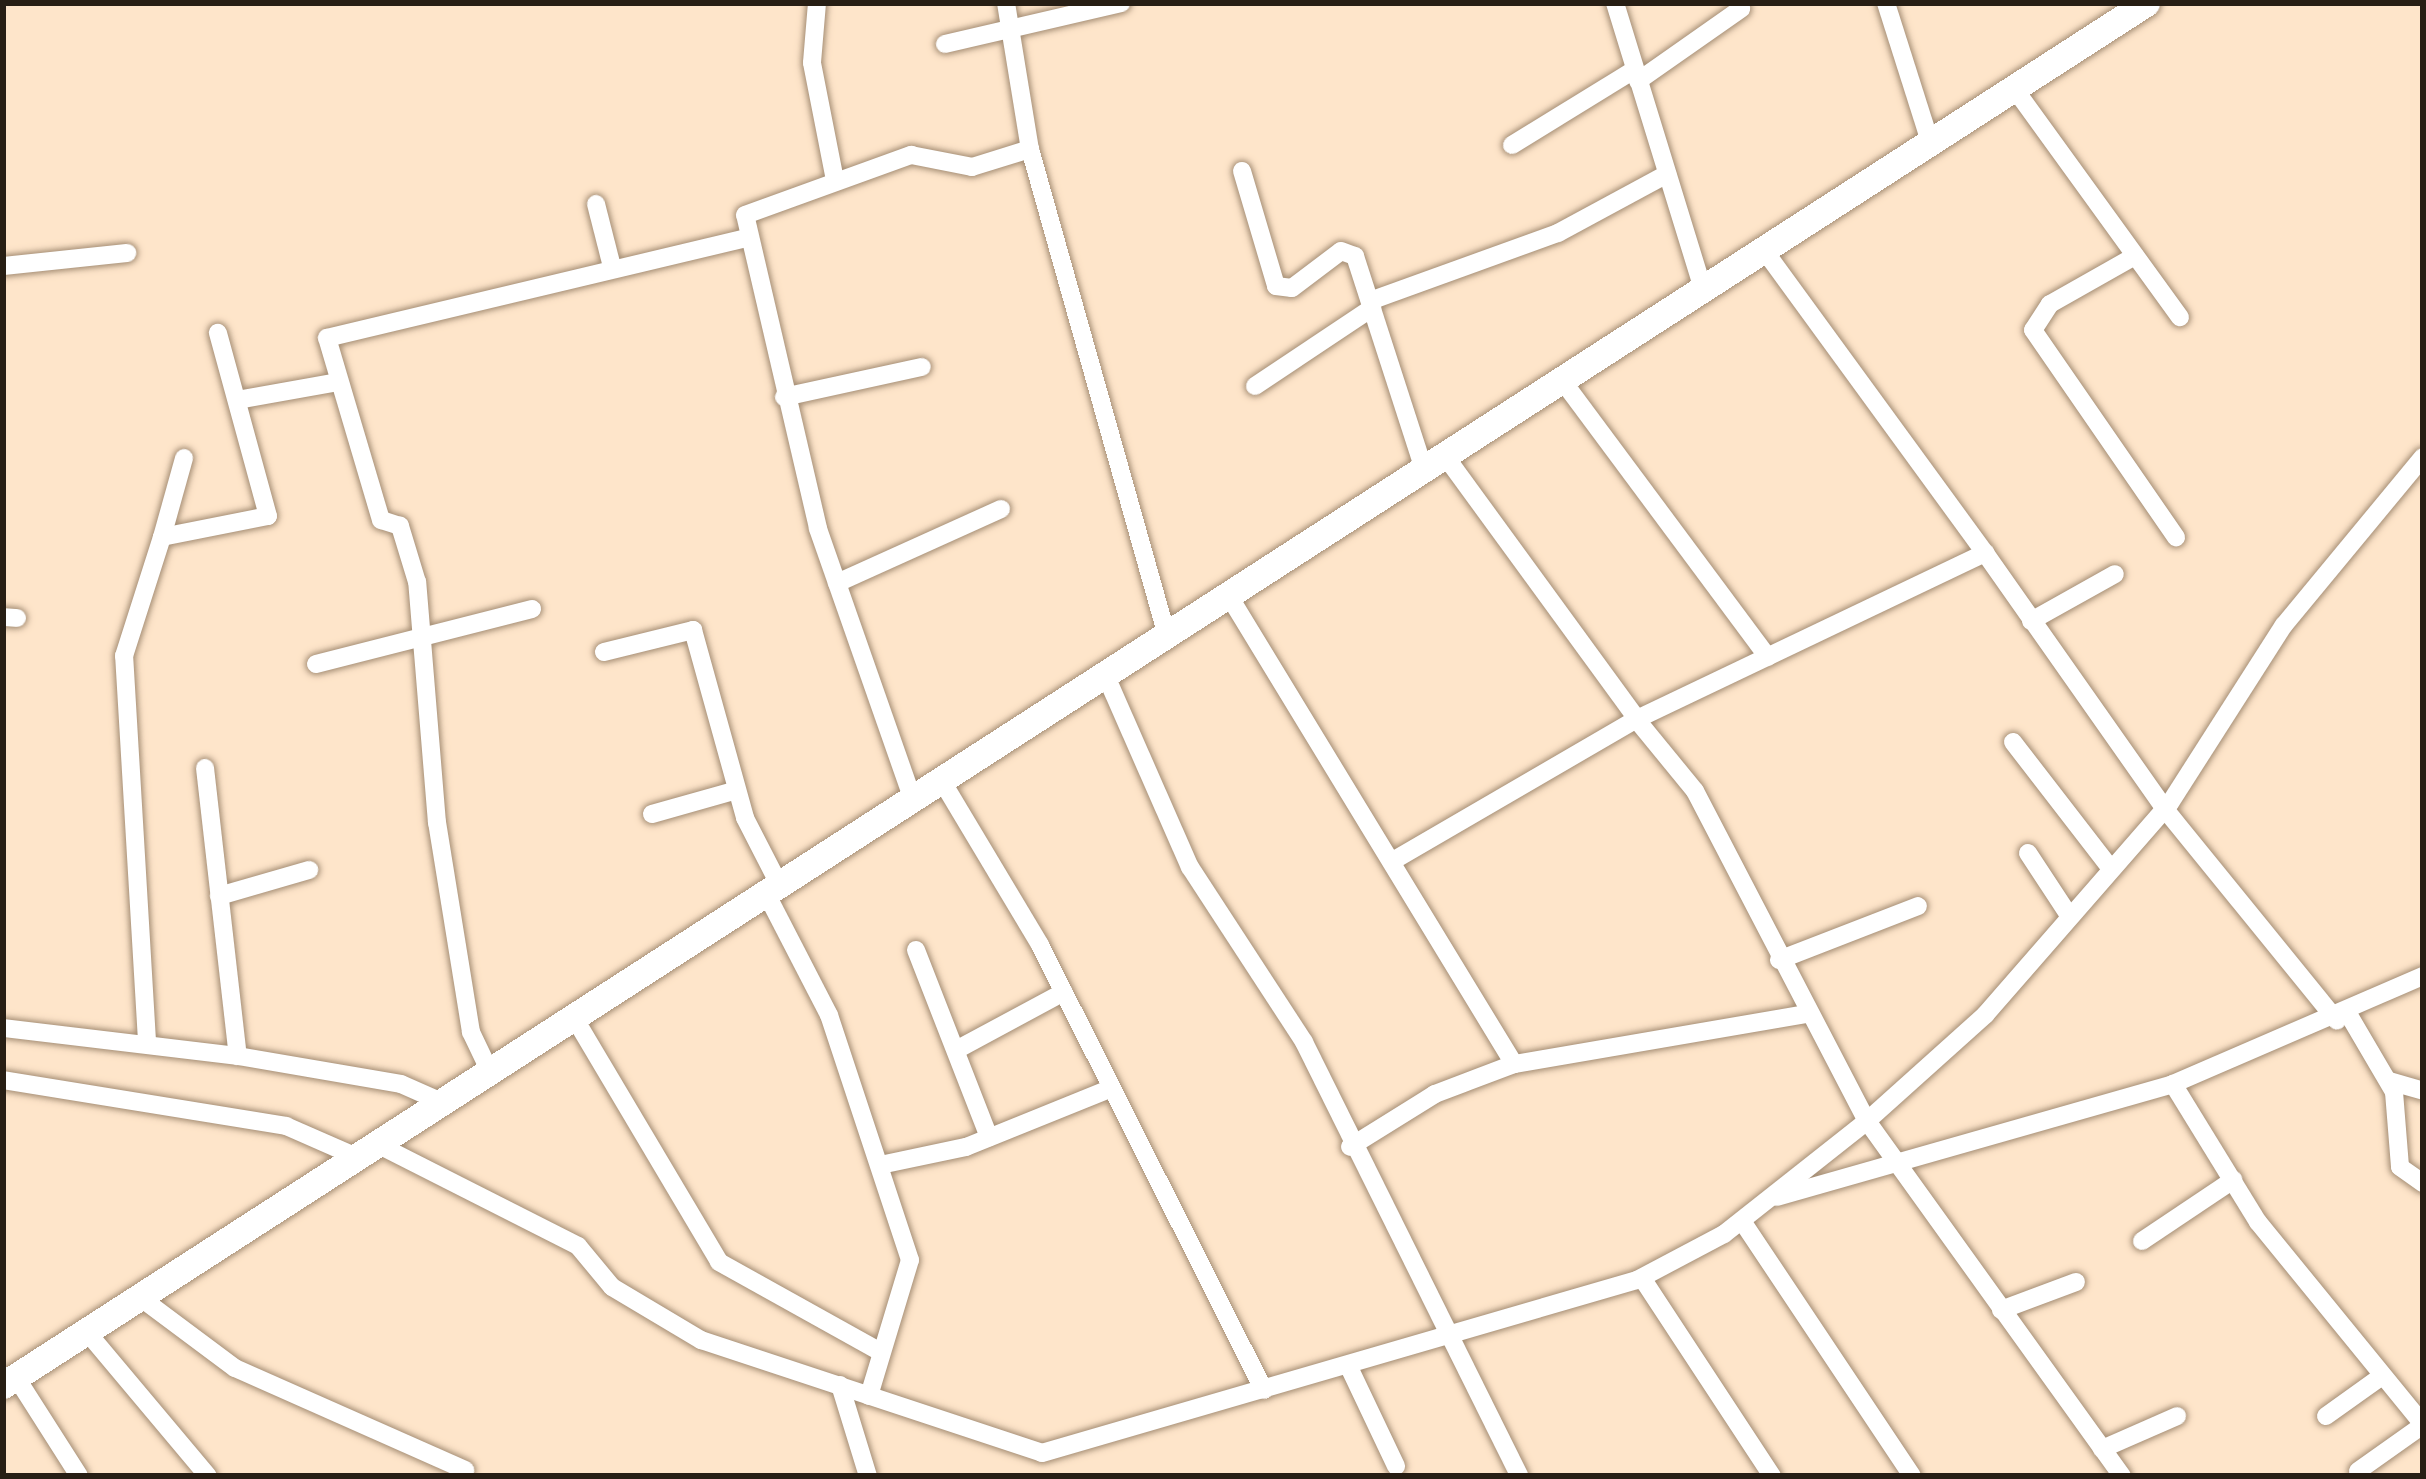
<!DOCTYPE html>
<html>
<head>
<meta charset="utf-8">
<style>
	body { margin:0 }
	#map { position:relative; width:2426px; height:1479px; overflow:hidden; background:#fee5ca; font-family:"Golos Text",sans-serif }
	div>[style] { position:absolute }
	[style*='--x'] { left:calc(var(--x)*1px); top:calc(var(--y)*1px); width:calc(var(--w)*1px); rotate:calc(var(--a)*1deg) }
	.roads { filter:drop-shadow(0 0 3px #a58e75) drop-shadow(0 0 3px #a58e75) }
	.minor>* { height:18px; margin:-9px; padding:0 9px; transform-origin:9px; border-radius:9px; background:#fff }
	.secondary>* { height:27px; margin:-13.5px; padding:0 13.5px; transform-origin:13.5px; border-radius:13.5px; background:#fff }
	span { translate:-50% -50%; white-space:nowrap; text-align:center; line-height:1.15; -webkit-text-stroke:9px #fee5ca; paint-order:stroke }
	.frame { position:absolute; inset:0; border:6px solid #271e14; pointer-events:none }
</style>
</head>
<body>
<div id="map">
	<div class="roads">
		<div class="minor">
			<i style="--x:817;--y:3;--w:60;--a:94.8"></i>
			<i style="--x:812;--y:63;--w:119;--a:78.9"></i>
			<i style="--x:1006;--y:3;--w:148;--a:80.7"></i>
			<i style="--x:1030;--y:149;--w:506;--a:74.29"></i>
			<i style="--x:1615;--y:3;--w:299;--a:72.9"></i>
			<i style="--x:1886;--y:3;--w:146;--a:72.4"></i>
			<i style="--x:945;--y:44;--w:181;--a:-13.1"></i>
			<i style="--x:1638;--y:81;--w:126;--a:-35"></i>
			<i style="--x:2014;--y:88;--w:283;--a:54.1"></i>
			<i style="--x:1512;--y:145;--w:143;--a:-31.6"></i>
			<i style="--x:1242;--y:171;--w:120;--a:73.5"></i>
			<i style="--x:1276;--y:286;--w:16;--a:7"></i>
			<i style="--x:1292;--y:288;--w:61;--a:-37.1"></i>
			<i style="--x:1341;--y:251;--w:15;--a:20"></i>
			<i style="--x:1355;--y:256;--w:225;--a:72.1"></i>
			<i style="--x:596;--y:204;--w:65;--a:75.7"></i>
			<i style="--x:2135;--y:256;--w:98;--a:150.5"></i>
			<i style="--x:2050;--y:304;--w:31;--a:123"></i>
			<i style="--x:2033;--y:330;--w:252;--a:55.4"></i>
			<i style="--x:3;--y:266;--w:125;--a:-6"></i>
			<i style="--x:1370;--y:301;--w:200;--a:-19.9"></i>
			<i style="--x:1558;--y:233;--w:124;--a:-28.4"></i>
			<i style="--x:1562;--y:380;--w:345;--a:53.4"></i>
			<i style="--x:1255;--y:386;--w:141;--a:-33.7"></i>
			<i style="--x:784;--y:397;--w:141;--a:-12.3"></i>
			<i style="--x:237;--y:400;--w:103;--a:-10.1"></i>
			<i style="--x:162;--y:537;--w:82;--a:-74.4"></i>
			<i style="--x:1985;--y:553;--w:312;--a:54.9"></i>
			<i style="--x:2164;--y:808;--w:274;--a:50.9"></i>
			<i style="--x:837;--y:583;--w:180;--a:-24.3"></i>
			<i style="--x:1229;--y:596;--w:548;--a:58.66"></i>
			<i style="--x:1514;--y:1064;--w:85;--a:159.2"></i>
			<i style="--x:1435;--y:1094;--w:100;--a:148.1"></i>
			<i style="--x:3;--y:617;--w:14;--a:4"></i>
			<i style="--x:2031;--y:621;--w:96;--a:-29.2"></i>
			<i style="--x:604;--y:652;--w:92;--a:-13.9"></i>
			<i style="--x:693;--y:630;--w:195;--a:74.5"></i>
			<i style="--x:745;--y:818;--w:76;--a:62.8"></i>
			<i style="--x:316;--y:664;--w:223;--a:-14.3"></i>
			<i style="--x:1106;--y:676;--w:209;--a:66.3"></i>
			<i style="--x:1190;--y:867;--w:209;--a:56.9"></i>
			<i style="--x:1304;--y:1042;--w:484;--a:63.6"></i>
			<i style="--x:1637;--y:719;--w:386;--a:-25.5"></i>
			<i style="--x:1985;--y:553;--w:375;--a:-126.1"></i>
			<i style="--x:1641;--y:725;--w:85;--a:50.7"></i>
			<i style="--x:1695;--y:791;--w:372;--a:62.5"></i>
			<i style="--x:1867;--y:1121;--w:159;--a:-41.9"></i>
			<i style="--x:1985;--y:1015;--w:281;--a:-48.9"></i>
			<i style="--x:2170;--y:803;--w:211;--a:-57.4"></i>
			<i style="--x:2284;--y:625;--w:218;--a:-50.4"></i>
			<i style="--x:2013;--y:742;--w:155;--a:52.3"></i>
			<i style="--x:205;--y:768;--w:290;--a:83.5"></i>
			<i style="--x:942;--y:781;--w:191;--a:59.1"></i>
			<i style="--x:1040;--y:945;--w:498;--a:63.3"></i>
			<i style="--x:913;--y:800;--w:288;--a:-109.3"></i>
			<i style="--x:818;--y:528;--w:321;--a:-103.1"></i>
			<i style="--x:745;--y:215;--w:177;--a:-19.9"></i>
			<i style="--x:911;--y:155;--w:62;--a:11.1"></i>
			<i style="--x:972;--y:167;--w:61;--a:-17.2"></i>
			<i style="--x:652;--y:814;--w:88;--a:-15.8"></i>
			<i style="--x:2028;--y:853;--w:73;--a:56.7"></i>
			<i style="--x:1396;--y:859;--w:279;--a:-30.2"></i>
			<i style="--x:1637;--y:719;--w:326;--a:-126.1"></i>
			<i style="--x:767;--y:895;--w:135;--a:62.7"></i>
			<i style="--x:829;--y:1015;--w:258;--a:71.7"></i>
			<i style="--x:910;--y:1260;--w:142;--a:106.8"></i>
			<i style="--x:219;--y:896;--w:94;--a:-16.1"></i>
			<i style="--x:916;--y:950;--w:201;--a:68.7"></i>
			<i style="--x:1779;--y:960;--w:149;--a:-21.2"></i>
			<i style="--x:2350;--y:1017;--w:87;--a:59.6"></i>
			<i style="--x:2394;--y:1092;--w:75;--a:85.4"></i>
			<i style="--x:2400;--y:1167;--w:28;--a:35"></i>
			<i style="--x:575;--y:1019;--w:282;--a:59.3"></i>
			<i style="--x:719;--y:1262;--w:185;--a:29.1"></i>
			<i style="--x:3;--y:1028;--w:237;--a:6.8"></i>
			<i style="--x:238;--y:1056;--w:165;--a:9.7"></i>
			<i style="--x:401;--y:1084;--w:47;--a:23.8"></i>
			<i style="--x:147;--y:1041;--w:386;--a:-93.4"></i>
			<i style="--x:124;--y:656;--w:125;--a:-72.3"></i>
			<i style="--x:162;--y:537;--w:108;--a:-11.2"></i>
			<i style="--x:268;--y:516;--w:190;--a:-105.3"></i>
			<i style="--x:958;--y:1049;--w:120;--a:-28.3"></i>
			<i style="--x:1514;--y:1064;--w:297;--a:-9.7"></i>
			<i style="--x:491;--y:1074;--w:47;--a:-115.5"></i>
			<i style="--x:471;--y:1032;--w:212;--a:-99.2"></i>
			<i style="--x:437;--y:823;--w:242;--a:-94.7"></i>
			<i style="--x:417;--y:582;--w:59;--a:-106.9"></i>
			<i style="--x:400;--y:526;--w:20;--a:-162"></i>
			<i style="--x:381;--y:520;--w:190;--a:-106.5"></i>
			<i style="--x:327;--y:338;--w:433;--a:-13.4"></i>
			<i style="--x:3;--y:1080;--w:287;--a:9.2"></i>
			<i style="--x:286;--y:1126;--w:82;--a:23.7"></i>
			<i style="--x:2389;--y:1081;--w:35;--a:16"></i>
			<i style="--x:2173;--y:1084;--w:162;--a:58.4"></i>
			<i style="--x:2258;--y:1222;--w:261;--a:50.8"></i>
			<i style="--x:381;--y:1146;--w:221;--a:26.9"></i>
			<i style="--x:578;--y:1246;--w:53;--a:50.3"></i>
			<i style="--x:612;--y:1287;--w:104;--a:30.8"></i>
			<i style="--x:701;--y:1340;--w:359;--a:18.3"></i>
			<i style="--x:1042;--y:1453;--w:620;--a:-16.21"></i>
			<i style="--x:1637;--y:1280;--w:98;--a:-27.9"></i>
			<i style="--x:1724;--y:1234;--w:182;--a:-38.3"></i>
			<i style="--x:1867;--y:1121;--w:437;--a:54.3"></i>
			<i style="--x:885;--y:1164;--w:83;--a:-11.9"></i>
			<i style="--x:966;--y:1147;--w:157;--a:-22"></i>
			<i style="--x:1777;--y:1197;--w:412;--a:-15.9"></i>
			<i style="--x:2173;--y:1084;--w:272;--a:-23.4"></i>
			<i style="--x:1742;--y:1221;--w:306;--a:56.3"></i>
			<i style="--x:2142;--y:1241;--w:110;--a:-33.8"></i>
			<i style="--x:1642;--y:1278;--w:237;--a:56.7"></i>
			<i style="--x:141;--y:1298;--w:117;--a:36.7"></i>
			<i style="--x:235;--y:1368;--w:252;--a:23.9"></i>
			<i style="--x:2001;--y:1310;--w:80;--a:-20.5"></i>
			<i style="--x:87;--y:1332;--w:188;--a:50"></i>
			<i style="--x:1348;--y:1365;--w:112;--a:64.6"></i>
			<i style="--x:16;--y:1377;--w:117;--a:57.5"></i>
			<i style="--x:840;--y:1385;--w:95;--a:72.9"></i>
			<i style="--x:2326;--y:1416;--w:69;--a:-35.5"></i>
			<i style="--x:2102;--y:1449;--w:82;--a:-23.7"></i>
			<i style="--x:2358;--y:1471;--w:80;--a:-35.3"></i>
		</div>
		<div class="secondary">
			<i style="--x:3;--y:1385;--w:2550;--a:-32.82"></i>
		</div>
	</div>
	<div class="frame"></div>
</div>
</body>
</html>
